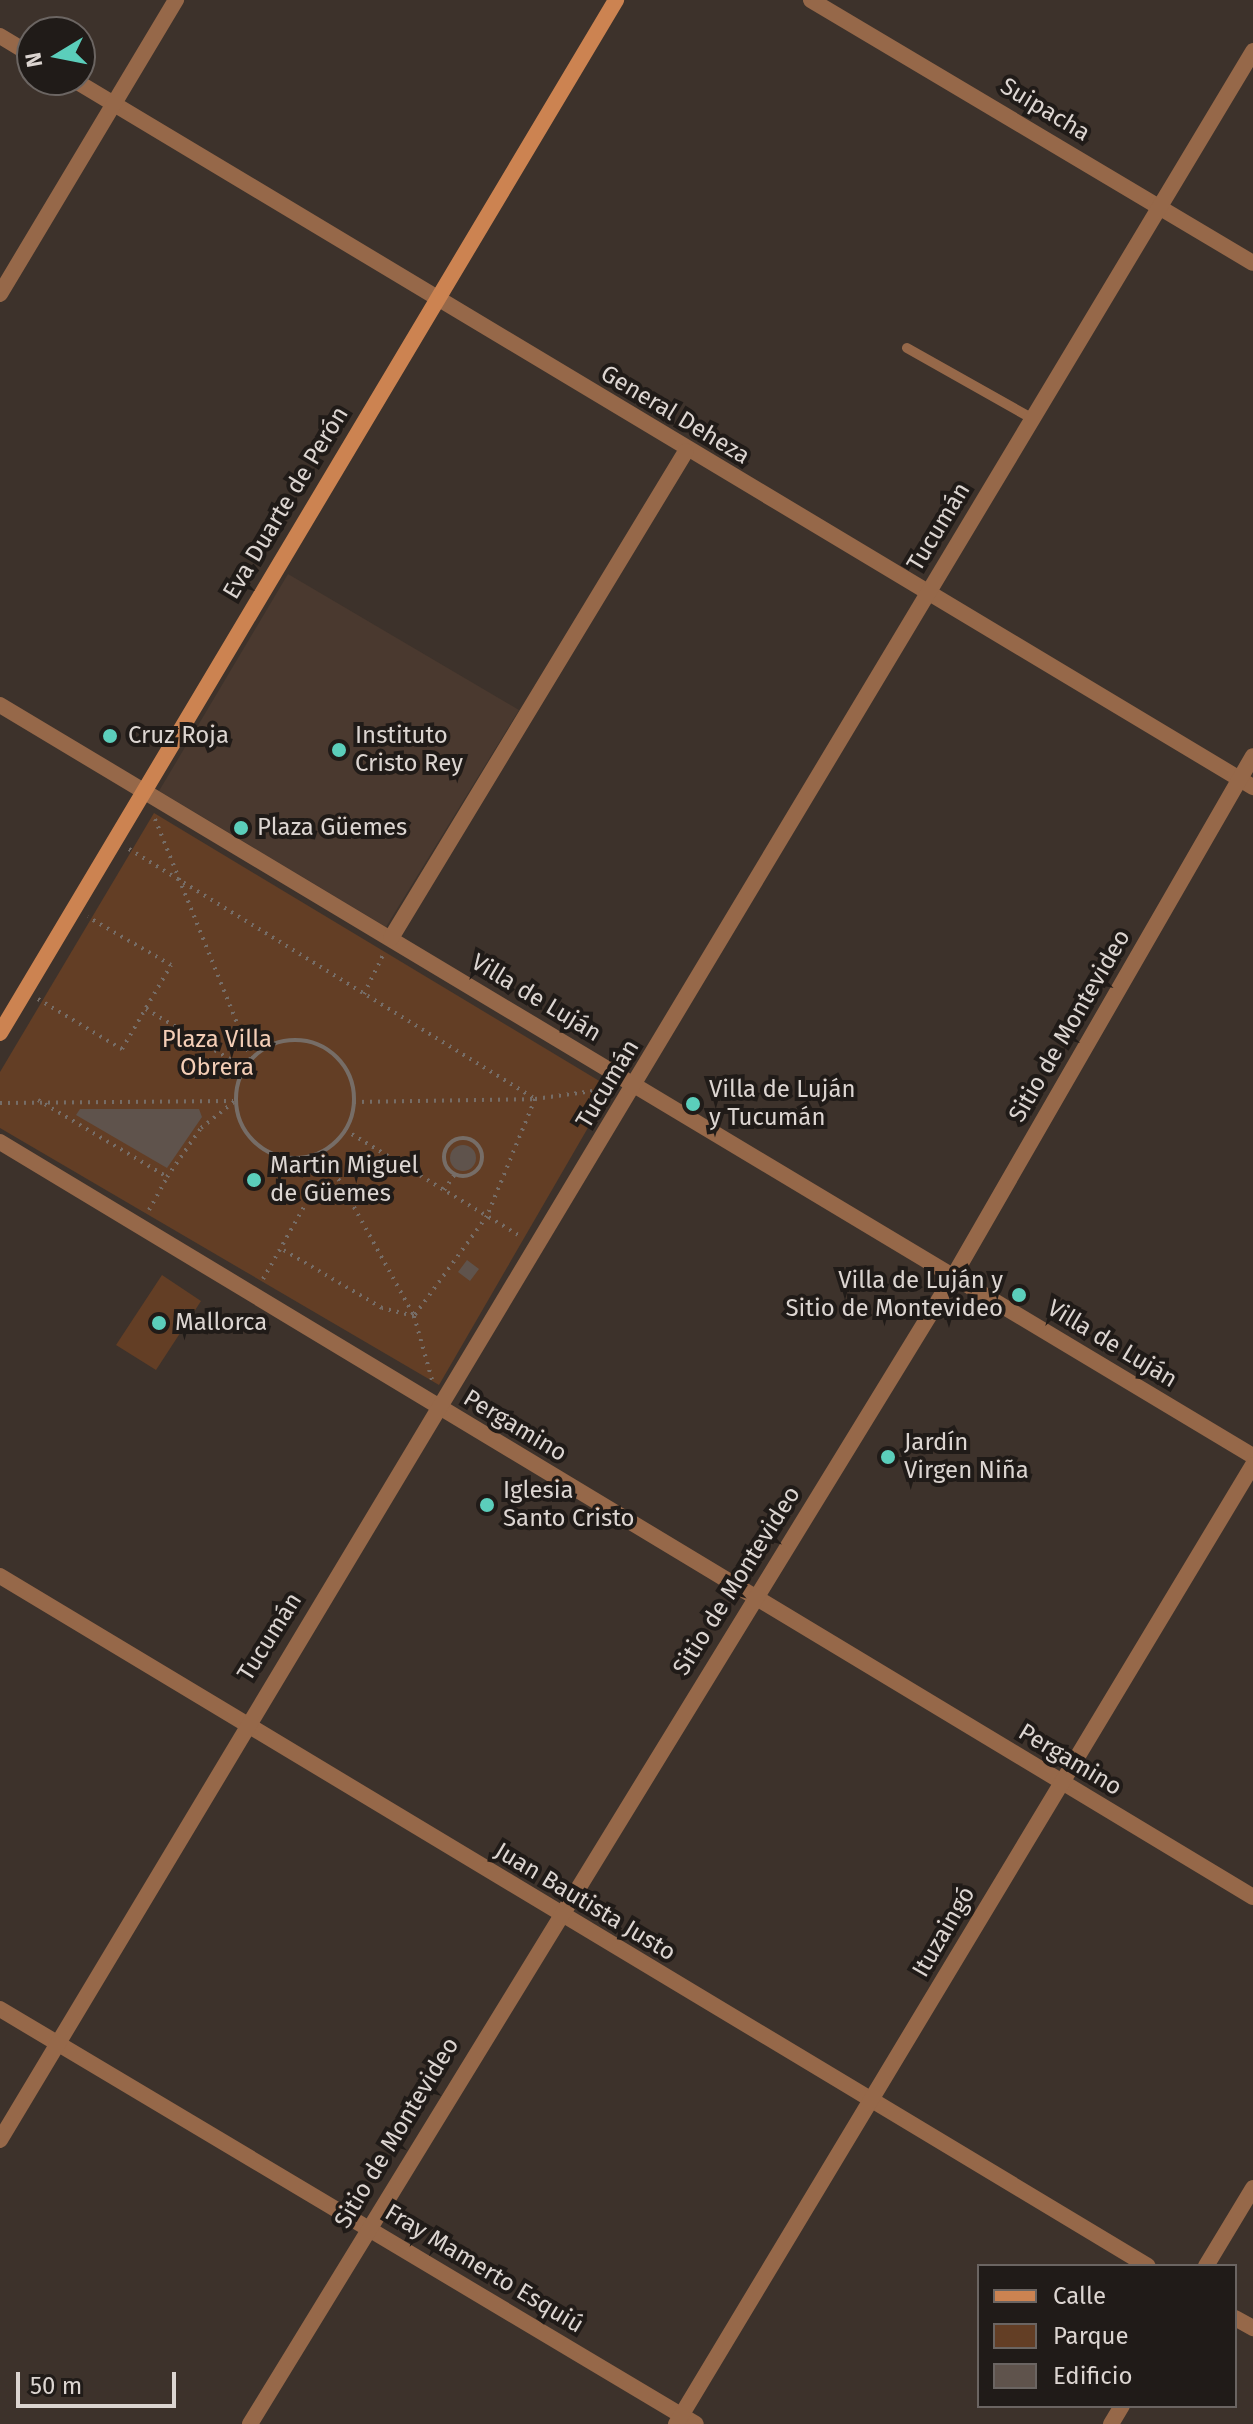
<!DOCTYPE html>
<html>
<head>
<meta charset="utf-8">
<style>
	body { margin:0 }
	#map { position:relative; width:1253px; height:2424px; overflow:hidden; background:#3d322b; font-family:"Fira Sans",sans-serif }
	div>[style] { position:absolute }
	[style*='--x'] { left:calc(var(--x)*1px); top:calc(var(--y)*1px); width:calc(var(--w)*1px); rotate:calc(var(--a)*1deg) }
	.built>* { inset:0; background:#4a392f }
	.green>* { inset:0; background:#633e25 }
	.building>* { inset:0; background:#5f534c }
	.round { border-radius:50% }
	.path>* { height:4px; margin-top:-2px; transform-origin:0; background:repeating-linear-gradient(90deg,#766d67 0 2px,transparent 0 8px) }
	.path>.ring { margin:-2px; padding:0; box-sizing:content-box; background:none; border:4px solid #766d67; border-radius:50% }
	.service>* { height:10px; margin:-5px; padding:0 5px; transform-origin:5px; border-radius:5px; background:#966849 }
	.minor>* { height:16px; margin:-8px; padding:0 8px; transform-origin:8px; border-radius:8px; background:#966849 }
	.tertiary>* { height:16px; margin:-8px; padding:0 8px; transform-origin:8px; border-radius:8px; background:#966849 }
	.secondary>* { height:16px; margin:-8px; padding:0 8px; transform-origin:8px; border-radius:8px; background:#cc8351 }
	.dots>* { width:22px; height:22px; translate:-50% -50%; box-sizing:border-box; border:4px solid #201b18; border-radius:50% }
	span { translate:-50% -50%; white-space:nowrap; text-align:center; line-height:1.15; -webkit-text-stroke:8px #201b18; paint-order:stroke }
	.street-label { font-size:24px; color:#dcd5d1 }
	.poi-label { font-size:24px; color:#dcd5d1 }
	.left { translate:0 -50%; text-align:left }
	.right { translate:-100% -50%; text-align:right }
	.park-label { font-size:24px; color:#f4ceb6 }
	.legend { position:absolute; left:977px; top:2264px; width:260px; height:144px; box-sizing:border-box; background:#201b18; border:2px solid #6b6562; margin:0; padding:10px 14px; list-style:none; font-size:24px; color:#dcd5d1 }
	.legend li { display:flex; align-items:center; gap:16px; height:40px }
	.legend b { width:40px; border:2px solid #6b6562 }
	.north { position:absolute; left:16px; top:16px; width:80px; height:80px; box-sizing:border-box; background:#201b18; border:2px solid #6b6562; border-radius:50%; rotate:260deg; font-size:22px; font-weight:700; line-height:32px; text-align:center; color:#dcd5d1 }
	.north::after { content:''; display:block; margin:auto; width:28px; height:36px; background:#5bcebb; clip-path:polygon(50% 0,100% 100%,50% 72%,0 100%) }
	.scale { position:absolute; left:16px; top:2372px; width:160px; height:36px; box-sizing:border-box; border:4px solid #dcd5d1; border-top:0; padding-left:10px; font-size:24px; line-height:28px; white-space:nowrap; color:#dcd5d1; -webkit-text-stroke:6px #201b18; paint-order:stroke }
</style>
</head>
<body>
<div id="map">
	<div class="built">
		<i style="clip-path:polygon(288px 574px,519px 710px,386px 927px,159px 791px)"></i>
	</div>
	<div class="green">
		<i style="clip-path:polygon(154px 813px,611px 1088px,439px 1385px,0 1128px,0 1072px)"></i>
		<i style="clip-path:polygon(162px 1275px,201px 1301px,156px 1370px,116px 1345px)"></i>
	</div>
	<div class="building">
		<i style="clip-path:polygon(80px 1109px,199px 1109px,202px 1117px,167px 1168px,76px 1115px)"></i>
		<i class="round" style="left:450px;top:1145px;width:26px;height:26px"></i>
		<i style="clip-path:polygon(467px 1260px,479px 1269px,470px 1281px,458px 1272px)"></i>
	</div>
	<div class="path">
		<i style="--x:155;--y:819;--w:258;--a:68.1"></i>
		<i style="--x:129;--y:849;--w:477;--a:31.6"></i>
		<i style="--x:535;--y:1099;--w:126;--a:112.3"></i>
		<i style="--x:487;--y:1216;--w:124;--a:126.1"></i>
		<i style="--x:414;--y:1316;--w:33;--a:-166"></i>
		<i style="--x:382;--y:1308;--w:118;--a:-149.5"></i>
		<i style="--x:364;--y:994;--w:46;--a:-64"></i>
		<i style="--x:38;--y:999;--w:98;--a:30.8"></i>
		<i style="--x:122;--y:1049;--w:97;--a:-59.7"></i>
		<i style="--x:171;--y:965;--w:96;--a:-150"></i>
		<i style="--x:146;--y:1009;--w:113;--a:30.9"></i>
		<i class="ring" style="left:236px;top:1040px;width:114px;height:114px"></i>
		<i style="--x:38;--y:1100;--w:150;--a:30.8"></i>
		<i style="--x:167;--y:1177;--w:60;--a:-55.2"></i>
		<i style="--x:201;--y:1128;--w:43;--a:-38.5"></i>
		<i style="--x:354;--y:1102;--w:181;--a:-0.9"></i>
		<i style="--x:535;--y:1099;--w:73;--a:-7.9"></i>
		<i style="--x:0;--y:1103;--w:233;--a:-0.5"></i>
		<i style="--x:345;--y:1130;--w:207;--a:31.2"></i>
		<i class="ring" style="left:444px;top:1138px;width:34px;height:34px"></i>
		<i style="--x:323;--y:1151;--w:188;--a:61.1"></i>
		<i style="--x:414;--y:1316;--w:70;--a:74.2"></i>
		<i style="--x:444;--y:1190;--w:19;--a:-55"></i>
		<i style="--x:149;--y:1210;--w:38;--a:-61"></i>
		<i style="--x:263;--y:1279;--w:93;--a:-60.4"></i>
		<i style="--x:309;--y:1198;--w:41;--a:-85.8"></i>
	</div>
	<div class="service">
		<i style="--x:907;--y:348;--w:142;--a:29.4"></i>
	</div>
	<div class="minor">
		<i style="--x:811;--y:0;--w:514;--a:30.75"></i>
		<i style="--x:0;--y:36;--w:37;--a:31"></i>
		<i style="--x:74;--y:80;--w:1375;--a:30.95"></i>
		<i style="--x:0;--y:294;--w:343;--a:-59.1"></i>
		<i style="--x:0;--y:705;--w:1461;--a:30.94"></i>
		<i style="--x:391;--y:938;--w:569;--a:-58.79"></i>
		<i style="--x:0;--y:1142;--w:1463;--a:31.07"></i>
		<i style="--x:0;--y:1576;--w:1339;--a:31.01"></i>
		<i style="--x:0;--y:2009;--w:810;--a:30.81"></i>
		<i style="--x:0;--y:2140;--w:2436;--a:-59.04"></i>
		<i style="--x:1235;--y:2318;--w:21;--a:29"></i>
		<i style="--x:250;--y:2424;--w:1345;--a:-58.5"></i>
		<i style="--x:953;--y:1277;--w:601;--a:-60.07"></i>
		<i style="--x:676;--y:2424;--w:1119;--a:-58.97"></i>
	</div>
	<div class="tertiary">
		<i style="--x:1206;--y:2266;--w:91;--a:-58.9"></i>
		<i style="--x:1111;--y:2424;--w:21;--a:-59"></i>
	</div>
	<div class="secondary">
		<i style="--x:0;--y:1033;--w:1203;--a:-59.19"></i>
	</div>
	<div class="dots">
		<i style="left:110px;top:736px;background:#5bcebb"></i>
		<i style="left:339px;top:750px;background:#5bcebb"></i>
		<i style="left:241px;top:828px;background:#5bcebb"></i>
		<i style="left:693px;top:1104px;background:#5bcebb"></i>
		<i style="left:254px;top:1180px;background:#5bcebb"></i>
		<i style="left:1019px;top:1295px;background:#5bcebb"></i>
		<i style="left:159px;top:1323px;background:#5bcebb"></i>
		<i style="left:888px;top:1457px;background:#5bcebb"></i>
		<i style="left:487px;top:1505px;background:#5bcebb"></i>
	</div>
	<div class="street-label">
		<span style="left:1045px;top:110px;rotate:31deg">Suipacha</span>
		<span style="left:675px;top:415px;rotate:31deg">General Deheza</span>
		<span style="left:286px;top:503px;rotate:-59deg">Eva Duarte de Perón</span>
		<span style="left:939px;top:527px;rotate:-59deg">Tucumán</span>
		<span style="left:536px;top:998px;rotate:31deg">Villa de Luján</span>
		<span style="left:1070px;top:1026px;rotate:-60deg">Sitio de Montevideo</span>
		<span style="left:608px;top:1084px;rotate:-59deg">Tucumán</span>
		<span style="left:1112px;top:1344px;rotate:31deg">Villa de Luján</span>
		<span style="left:515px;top:1426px;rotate:31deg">Pergamino</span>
		<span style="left:737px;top:1581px;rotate:-58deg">Sitio de Montevideo</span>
		<span style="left:270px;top:1637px;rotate:-58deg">Tucumán</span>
		<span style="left:1070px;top:1760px;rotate:31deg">Pergamino</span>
		<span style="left:585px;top:1902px;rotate:31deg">Juan Bautista Justo</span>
		<span style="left:944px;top:1932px;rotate:-60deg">Ituzaingó</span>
		<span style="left:397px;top:2133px;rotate:-59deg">Sitio de Montevideo</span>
		<span style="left:484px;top:2269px;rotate:31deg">Fray Mamerto Esquiú</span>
	</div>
	<div class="poi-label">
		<span class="left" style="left:128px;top:736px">Cruz Roja</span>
		<span class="left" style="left:355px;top:750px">Instituto<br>Cristo Rey</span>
		<span class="left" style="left:257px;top:828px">Plaza Güemes</span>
		<span class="left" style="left:709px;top:1104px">Villa de Luján<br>y Tucumán</span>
		<span class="left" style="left:270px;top:1180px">Martin Miguel<br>de Güemes</span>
		<span class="right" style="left:1003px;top:1295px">Villa de Luján y<br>Sitio de Montevideo</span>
		<span class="left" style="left:175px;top:1323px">Mallorca</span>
		<span class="left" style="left:904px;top:1457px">Jardín<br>Virgen Niña</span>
		<span class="left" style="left:503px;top:1505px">Iglesia<br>Santo Cristo</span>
	</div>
	<div class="park-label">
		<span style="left:217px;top:1054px">Plaza Villa<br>Obrera</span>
	</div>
	<ul class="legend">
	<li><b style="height:10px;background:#cc8351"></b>Calle</li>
	<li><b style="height:22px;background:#633e25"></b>Parque</li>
	<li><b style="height:22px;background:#5f534c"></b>Edificio</li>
	</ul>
	<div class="north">N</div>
	<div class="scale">50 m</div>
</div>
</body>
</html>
